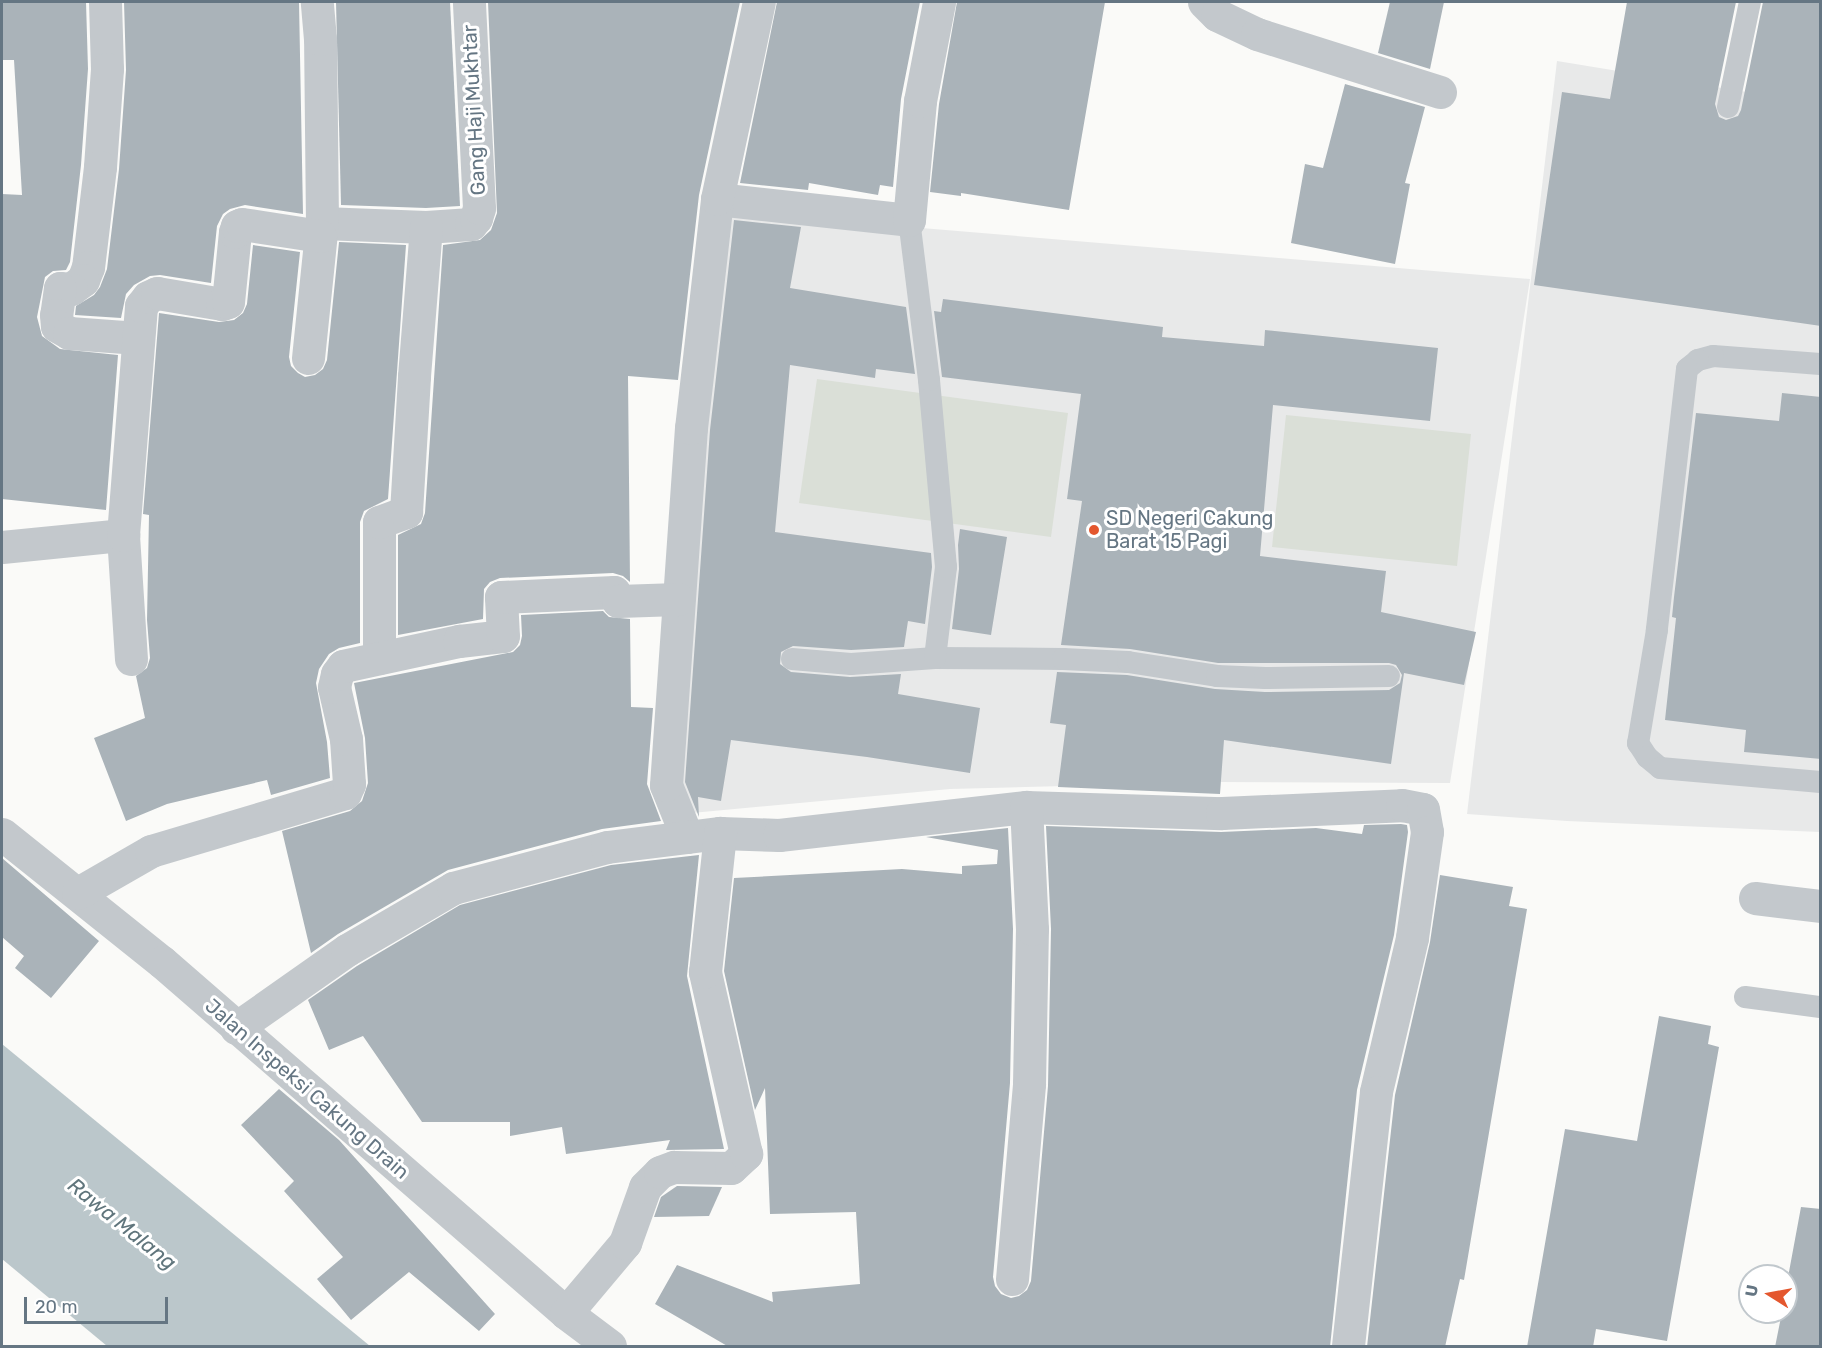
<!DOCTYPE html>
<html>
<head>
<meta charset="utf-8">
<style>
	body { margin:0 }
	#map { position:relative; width:1822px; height:1348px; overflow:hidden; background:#fafaf8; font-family:Rubik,sans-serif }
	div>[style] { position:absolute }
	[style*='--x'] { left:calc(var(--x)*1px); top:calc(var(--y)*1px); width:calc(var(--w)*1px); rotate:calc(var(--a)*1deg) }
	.built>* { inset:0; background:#e8e9e9 }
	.green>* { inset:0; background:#dadfd7 }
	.water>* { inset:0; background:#bbc7cb }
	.building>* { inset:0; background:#aab3b9 }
	.service>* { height:22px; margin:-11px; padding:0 11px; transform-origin:11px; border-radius:11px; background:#c3c8cc }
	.minor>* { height:33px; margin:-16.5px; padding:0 16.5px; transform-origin:16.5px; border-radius:16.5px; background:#c3c8cc }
	.dots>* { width:16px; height:16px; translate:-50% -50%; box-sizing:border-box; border:3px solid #fff; border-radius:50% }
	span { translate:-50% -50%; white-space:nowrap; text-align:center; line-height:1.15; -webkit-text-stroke:6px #fff; paint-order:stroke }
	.street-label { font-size:20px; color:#657683 }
	.poi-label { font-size:20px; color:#657683 }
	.left { translate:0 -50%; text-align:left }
	.water-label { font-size:21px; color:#60757c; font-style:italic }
	.frame { position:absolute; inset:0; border:3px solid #657683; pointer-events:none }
	.north { position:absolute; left:1738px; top:1264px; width:60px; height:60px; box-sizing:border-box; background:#fff; border:2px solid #c1c8cd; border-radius:50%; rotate:281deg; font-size:16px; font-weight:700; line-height:24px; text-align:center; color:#657683 }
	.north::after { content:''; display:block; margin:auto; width:21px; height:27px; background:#e4572e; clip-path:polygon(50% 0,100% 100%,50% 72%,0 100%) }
	.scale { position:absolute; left:24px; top:1297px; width:144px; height:27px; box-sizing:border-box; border:3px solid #657683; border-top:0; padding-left:8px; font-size:18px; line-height:21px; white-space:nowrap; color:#657683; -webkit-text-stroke:4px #fff; paint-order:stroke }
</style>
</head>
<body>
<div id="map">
	<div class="built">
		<i style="clip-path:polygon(1557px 61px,1820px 104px,1820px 832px,1567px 821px,1467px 814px)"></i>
		<i style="clip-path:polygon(730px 212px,1530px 279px,1450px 783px,1219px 782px,950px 789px,681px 814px,678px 782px,717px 279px)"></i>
	</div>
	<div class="green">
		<i style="clip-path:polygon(817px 379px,1068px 413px,1051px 537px,799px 503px)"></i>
		<i style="clip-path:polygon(1286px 415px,1471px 434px,1457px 566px,1272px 547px)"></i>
	</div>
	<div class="water">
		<i style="clip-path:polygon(2px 1044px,370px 1346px,107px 1346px,2px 1259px)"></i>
	</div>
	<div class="building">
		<i style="clip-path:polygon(2px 2px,86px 2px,88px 69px,81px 165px,70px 262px,66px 270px,53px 271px,45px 277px,37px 317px,42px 336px,60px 349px,118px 355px,106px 510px,2px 499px,2px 194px,22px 195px,14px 60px,2px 60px)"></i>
		<i style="clip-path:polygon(124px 2px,299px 2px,303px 214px,245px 205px,230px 209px,223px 214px,217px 226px,211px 283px,160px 275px,150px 276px,134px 285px,126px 294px,121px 318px,75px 315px,76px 306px,94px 295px,100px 287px,107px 269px,119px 169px,126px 70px)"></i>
		<i style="clip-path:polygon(336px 2px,450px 2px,460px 206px,426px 208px,341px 205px)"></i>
		<i style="clip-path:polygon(488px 2px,740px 2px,699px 195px,678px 380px,628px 376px,630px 582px,623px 576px,613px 573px,500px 578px,490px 582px,484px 589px,483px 619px,398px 635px,398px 535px,421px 524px,425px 513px,443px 245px,480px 240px,491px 230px,497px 213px)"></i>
		<i style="clip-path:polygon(777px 2px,920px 2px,901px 99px,893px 187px,880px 185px,878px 195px,809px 183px,808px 190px,740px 183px)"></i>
		<i style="clip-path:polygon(957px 2px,1105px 2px,1069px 210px,961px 193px,961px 196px,930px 192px,939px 104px)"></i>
		<i style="clip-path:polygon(1390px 2px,1444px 2px,1430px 69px,1378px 53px)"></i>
		<i style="clip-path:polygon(1627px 2px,1736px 2px,1715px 104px,1719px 117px,1726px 120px,1738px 116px,1741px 110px,1763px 2px,1821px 2px,1821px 326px,1534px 285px,1562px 92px,1610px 99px)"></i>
		<i style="clip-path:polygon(1345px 84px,1425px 107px,1405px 183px,1410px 184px,1395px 264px,1291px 243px,1305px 164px,1323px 168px)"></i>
		<i style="clip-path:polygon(734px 220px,801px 227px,790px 288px,906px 307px,915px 374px,876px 369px,875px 378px,790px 365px,775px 532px,931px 553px,932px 567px,925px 624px,908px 621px,904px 647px,851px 650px,793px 646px,781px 652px,780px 664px,791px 672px,850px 677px,901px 674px,898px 694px,980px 708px,970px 773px,867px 757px,731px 740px,721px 801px,698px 797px,699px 817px,685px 782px,710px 430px)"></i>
		<i style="clip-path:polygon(339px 242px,406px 245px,388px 499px,364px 511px,360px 522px,360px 643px,339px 648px,329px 654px,319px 669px,316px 683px,327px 742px,330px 778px,271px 795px,267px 780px,167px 804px,126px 821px,94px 738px,145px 718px,136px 676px,147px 668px,150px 658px,147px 620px,149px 515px,143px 514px,159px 313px,219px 322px,234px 320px,243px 313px,247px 304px,253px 245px,300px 252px,289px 357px,291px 366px,298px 373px,305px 377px,315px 375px,323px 369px,327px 360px)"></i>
		<i style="clip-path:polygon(943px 299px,1163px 327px,1162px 337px,1264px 346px,1265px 330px,1438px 348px,1430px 421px,1273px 405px,1260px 556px,1386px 571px,1381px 612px,1476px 632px,1464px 685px,1404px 673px,1391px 764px,1224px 740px,1220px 794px,1058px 787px,1066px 725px,1050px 723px,1057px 672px,1127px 675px,1215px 689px,1265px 692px,1389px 690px,1400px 683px,1402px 675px,1396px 665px,1389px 663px,1218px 663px,1130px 649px,1061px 645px,1082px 501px,1067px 499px,1081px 394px,942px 377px,934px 311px,941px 312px)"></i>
		<i style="clip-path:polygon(1782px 393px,1821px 397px,1821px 759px,1744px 752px,1746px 730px,1665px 720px,1676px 618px,1672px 617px,1674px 597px,1696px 413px,1779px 421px)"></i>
		<i style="clip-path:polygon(960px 529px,1007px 537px,991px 635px,952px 629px,959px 569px,958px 545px)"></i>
		<i style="clip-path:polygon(603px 611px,609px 617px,630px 619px,631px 707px,653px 708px,647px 784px,661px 821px,602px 829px,448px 870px,338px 934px,311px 953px,282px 831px,350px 811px,362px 801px,368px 783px,365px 738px,354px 683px,513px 652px,520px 645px,522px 636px,521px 615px)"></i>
		<i style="clip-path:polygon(1401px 824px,1407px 825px,1408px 832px,1394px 935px,1357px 1090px,1330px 1347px,729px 1347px,655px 1304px,677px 1265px,773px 1302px,772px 1292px,860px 1284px,856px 1212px,770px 1214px,765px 1088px,755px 1110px,724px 971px,734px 878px,902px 869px,962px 874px,962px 866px,997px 864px,998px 850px,926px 837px,1008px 828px,1013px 929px,1010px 1083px,993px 1277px,995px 1286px,1001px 1294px,1011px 1298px,1019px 1296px,1027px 1290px,1031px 1281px,1048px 1086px,1051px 929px,1046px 826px,1221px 832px,1316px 828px,1362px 834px,1364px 825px)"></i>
		<i style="clip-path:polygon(699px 855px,687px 976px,724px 1149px,666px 1150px,670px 1140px,566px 1154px,562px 1127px,510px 1136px,510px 1122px,422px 1122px,363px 1036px,329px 1050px,308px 1000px,357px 966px,460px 905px,611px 865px)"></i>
		<i style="clip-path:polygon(2px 858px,99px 941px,51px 998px,15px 968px,24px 956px,2px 937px)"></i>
		<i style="clip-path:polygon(1440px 875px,1513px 887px,1509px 906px,1527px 909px,1464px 1280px,1460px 1279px,1445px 1347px,1367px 1347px,1395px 1095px,1430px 942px)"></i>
		<i style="clip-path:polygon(1659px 1016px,1711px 1026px,1708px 1044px,1719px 1047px,1667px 1341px,1596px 1329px,1593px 1347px,1527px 1347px,1565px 1129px,1637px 1141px)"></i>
		<i style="clip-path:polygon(279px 1089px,339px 1140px,495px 1314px,479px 1331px,409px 1272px,351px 1320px,317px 1279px,343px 1257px,284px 1191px,294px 1181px,241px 1125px)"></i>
		<i style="clip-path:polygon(677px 1186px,722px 1187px,709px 1216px,654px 1217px,661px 1197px)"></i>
		<i style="clip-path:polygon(1801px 1207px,1821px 1209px,1821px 1347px,1775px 1347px,1782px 1312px,1786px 1312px,1786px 1288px)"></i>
	</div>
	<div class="service">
		<i style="--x:1728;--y:107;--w:107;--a:-78.2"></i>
		<i style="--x:1820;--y:364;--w:107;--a:-175.7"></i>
		<i style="--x:1713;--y:356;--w:16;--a:165"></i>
		<i style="--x:1698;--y:360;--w:14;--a:141"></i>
		<i style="--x:1687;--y:369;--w:263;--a:96.6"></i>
		<i style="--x:1657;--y:630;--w:115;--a:99.5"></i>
		<i style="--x:1638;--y:743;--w:17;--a:57"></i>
		<i style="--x:1647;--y:757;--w:17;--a:40"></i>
		<i style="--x:1660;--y:768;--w:161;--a:5"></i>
		<i style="--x:935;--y:658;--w:128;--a:0.4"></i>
		<i style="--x:1063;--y:659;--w:65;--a:2.6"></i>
		<i style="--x:1128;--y:662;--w:90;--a:8.9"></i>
		<i style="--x:1217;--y:676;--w:48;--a:2.4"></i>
		<i style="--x:1265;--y:678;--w:124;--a:-0.9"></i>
		<i style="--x:792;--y:659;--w:59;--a:4.8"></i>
		<i style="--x:851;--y:664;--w:84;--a:-4.1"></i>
		<i style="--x:935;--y:658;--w:92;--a:-83.1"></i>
		<i style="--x:946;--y:567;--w:188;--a:-95.2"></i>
		<i style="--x:929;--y:380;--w:161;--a:-97.1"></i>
		<i style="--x:1745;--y:997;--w:76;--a:7.6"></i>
	</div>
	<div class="minor">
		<i style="--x:105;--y:2;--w:67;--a:88.3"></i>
		<i style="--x:107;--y:69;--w:98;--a:94.1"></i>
		<i style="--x:100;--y:167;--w:101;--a:96.8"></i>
		<i style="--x:88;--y:267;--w:14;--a:111"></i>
		<i style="--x:83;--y:280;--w:15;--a:143"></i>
		<i style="--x:71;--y:289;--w:11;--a:-175"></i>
		<i style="--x:60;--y:288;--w:27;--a:98"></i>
		<i style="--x:56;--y:315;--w:11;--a:85"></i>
		<i style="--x:57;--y:326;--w:14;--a:30"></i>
		<i style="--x:69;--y:333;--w:69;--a:4.1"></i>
		<i style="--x:1204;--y:2;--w:18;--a:45"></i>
		<i style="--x:1217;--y:15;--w:44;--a:25.4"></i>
		<i style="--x:1257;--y:34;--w:192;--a:17.6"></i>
		<i style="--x:717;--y:199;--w:193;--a:6.2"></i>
		<i style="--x:909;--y:220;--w:120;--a:-84.7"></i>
		<i style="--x:920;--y:101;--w:101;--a:-79.1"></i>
		<i style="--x:322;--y:223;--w:104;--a:2.2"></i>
		<i style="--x:426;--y:227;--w:45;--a:-3.8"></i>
		<i style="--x:471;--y:224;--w:8;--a:-50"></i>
		<i style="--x:476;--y:218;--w:10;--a:-73"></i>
		<i style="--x:479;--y:208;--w:206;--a:-92.8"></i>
		<i style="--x:308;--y:358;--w:136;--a:-84.1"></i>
		<i style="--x:322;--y:223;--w:184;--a:-90.6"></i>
		<i style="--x:320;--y:39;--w:37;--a:-95"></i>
		<i style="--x:2;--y:547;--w:122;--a:-5.7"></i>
		<i style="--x:379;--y:658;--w:136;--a:-90"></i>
		<i style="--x:379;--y:522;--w:29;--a:-20"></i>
		<i style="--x:406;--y:512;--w:136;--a:-86.6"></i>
		<i style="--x:414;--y:376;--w:149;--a:-85.4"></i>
		<i style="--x:131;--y:659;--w:124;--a:-93.7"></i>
		<i style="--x:123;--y:535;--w:230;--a:-85.5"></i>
		<i style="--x:141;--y:306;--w:11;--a:-52"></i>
		<i style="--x:148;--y:297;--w:10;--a:-24"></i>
		<i style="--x:157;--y:293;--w:66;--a:9.6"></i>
		<i style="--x:222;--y:304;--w:6;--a:-18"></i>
		<i style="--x:228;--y:302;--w:70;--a:-84.3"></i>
		<i style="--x:235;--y:232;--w:6;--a:-72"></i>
		<i style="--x:237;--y:226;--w:5;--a:-22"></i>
		<i style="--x:242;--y:224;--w:79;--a:8.7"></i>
		<i style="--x:2;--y:834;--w:205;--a:38.7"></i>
		<i style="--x:162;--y:962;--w:535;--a:40.98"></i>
		<i style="--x:566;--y:1313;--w:55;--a:36.9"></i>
		<i style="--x:687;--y:837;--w:56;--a:-112"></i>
		<i style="--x:666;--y:785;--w:358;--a:-86"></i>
		<i style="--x:691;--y:428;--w:230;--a:-83.5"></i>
		<i style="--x:717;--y:199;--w:201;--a:-78"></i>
		<i style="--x:78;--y:893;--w:84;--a:-29.9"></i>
		<i style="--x:151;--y:851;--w:202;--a:-16.6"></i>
		<i style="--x:345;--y:793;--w:10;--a:-66"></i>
		<i style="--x:349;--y:784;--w:45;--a:-93.8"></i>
		<i style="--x:346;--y:739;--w:53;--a:-103"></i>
		<i style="--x:334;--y:687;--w:13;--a:-77"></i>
		<i style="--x:337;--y:674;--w:10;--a:-53"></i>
		<i style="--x:343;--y:666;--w:119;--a:-12.2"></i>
		<i style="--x:459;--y:641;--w:44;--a:-6.5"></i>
		<i style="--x:503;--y:636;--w:39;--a:-93"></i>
		<i style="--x:501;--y:597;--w:113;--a:-2.5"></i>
		<i style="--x:614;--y:592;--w:10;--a:66"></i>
		<i style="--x:618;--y:601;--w:60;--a:-1.9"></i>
		<i style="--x:1755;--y:898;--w:65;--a:7"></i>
		<i style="--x:236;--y:1028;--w:136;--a:-35.1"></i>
		<i style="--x:347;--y:950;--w:123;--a:-30.3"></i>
		<i style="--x:453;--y:888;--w:159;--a:-14.9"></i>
		<i style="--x:607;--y:847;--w:114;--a:-7.1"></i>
		<i style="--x:720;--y:833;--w:59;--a:1.9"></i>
		<i style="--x:779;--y:835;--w:249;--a:-6.5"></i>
		<i style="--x:1026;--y:807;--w:196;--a:1.8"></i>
		<i style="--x:1222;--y:813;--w:180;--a:-2.5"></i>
		<i style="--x:1402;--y:805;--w:21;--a:11"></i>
		<i style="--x:1423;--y:809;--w:23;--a:80"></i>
		<i style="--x:1427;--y:832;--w:107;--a:98.1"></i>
		<i style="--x:1412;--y:938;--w:158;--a:103.2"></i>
		<i style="--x:1376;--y:1092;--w:256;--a:96.3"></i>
		<i style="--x:1012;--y:1279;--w:196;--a:-85"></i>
		<i style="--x:1029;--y:1084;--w:155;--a:-88.9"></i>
		<i style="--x:1032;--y:929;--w:122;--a:-92.8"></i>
		<i style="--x:566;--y:1313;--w:92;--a:-49.9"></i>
		<i style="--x:625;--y:1243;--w:59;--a:-70.3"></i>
		<i style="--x:645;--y:1187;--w:21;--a:-45"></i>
		<i style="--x:660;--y:1172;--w:15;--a:-20"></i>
		<i style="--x:674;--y:1167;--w:57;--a:1"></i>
		<i style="--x:731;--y:1168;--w:21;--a:-43"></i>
		<i style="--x:746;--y:1154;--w:187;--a:-102.7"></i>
		<i style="--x:705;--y:972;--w:140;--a:-83.8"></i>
	</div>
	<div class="dots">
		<i style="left:1094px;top:530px;background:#e4572e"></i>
	</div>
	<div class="street-label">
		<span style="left:474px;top:110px;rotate:-93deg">Gang Haji Mukhtar</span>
		<span style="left:307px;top:1089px;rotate:41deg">Jalan Inspeksi Cakung Drain</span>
	</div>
	<div class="poi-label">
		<span class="left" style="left:1106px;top:530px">SD Negeri Cakung<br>Barat 15 Pagi</span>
	</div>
	<div class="water-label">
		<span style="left:122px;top:1224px;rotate:39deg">Rawa Malang</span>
	</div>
	<div class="frame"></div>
	<div class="north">U</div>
	<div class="scale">20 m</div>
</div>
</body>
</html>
